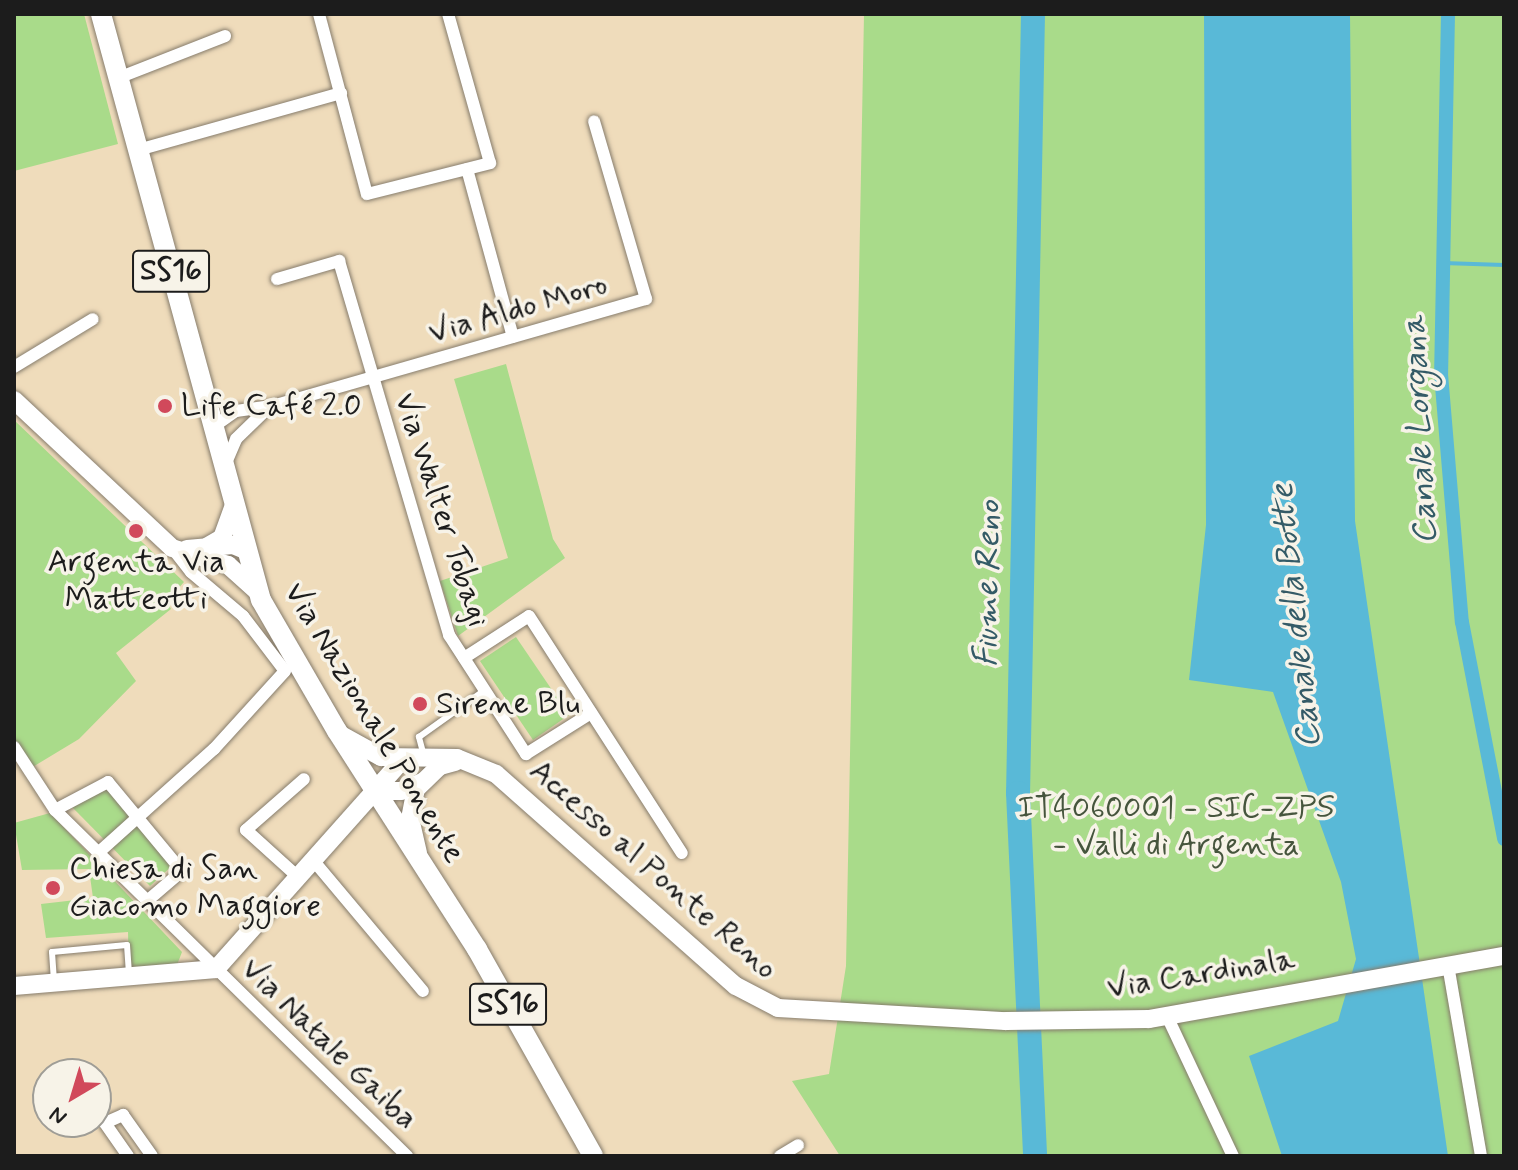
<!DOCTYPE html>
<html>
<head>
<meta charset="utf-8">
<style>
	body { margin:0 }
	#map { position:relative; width:1518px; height:1170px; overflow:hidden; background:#efdcbb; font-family:Mynerve,sans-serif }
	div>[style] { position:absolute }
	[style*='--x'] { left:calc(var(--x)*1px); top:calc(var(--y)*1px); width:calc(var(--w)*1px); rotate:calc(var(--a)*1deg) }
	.green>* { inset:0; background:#a9db8a }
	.water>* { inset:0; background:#59b9d7 }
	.stream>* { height:4px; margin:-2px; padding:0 2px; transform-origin:2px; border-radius:2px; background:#59b9d7 }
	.canal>* { height:14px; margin:-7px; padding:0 7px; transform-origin:7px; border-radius:7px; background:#59b9d7 }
	.river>* { height:24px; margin:-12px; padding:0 12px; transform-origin:12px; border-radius:12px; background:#59b9d7 }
	.roads { filter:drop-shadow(0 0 2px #867c6c) drop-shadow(0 0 2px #867c6c) }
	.lane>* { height:6px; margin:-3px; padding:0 3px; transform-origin:3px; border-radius:3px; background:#fff }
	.street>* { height:12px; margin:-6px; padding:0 6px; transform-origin:6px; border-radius:6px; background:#fff }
	.secondary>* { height:18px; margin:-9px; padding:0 9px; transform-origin:9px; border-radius:9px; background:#fff }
	.primary>* { height:20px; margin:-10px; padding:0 10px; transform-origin:10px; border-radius:10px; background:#fff }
	.dots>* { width:22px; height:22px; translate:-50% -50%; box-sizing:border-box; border:4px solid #f7f3e8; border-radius:50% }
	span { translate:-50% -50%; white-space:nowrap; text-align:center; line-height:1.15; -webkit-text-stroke:7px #f7f3e8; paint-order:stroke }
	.shield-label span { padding:2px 6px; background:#f7f3e8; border:2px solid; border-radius:6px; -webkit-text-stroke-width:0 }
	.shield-label { font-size:30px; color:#1c1c1c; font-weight:700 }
	.street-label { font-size:32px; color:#1c1c1c }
	.poi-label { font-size:32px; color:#1c1c1c }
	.left { translate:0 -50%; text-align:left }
	.park-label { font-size:32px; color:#46553d }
	.water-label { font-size:34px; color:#345b67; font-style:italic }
	.frame { position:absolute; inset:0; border:16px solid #1c1c1c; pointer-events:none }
	.north { position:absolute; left:32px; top:1058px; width:80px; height:80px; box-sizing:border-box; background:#f7f3e8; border:2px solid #9f9d96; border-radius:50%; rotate:218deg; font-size:22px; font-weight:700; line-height:32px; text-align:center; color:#1c1c1c }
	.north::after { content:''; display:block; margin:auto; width:28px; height:36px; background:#d1495b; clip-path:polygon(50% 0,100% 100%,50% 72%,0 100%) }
</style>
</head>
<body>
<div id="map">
	<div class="green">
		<i style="clip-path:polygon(14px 14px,84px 14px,118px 144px,14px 171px)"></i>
		<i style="clip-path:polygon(864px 14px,1504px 14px,1504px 1156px,840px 1156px,792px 1081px,829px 1074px,846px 966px)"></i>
		<i style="clip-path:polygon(506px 364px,553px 539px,565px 558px,458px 636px,440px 581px,508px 558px,454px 379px)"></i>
		<i style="clip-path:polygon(14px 420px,184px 582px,167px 601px,171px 609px,116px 653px,136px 681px,79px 739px,31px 768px,14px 741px)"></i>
		<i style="clip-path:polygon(516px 637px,569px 715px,533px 740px,480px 661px)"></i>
		<i style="clip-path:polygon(108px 788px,173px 865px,150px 886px,72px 807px)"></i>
		<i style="clip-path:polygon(50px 813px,182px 952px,177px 965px,129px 973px,128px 932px,46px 938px,41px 904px,93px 898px,89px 869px,22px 870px,14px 823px)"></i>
	</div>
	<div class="water">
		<i style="clip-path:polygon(1204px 14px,1350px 14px,1355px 521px,1448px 1156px,1282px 1156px,1249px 1056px,1338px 1021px,1356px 959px,1341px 882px,1273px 692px,1189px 680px,1206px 525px)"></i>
	</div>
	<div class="stream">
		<i style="--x:1443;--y:263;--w:61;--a:1.9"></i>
	</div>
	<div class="canal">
		<i style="--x:1448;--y:14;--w:360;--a:91.1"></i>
		<i style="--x:1441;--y:374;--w:249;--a:85.2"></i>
		<i style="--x:1462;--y:622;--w:221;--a:79"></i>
	</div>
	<div class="river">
		<i style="--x:1033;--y:14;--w:779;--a:91.1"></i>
		<i style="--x:1018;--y:793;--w:363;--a:87.3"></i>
	</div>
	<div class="roads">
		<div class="lane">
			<i style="--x:424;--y:756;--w:20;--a:-105"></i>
			<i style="--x:419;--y:737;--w:81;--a:-35.5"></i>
			<i style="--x:54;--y:981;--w:29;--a:-94"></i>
			<i style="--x:52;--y:952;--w:75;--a:-5.3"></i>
			<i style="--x:127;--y:945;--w:28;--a:86"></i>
		</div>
		<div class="street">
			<i style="--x:319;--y:14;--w:186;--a:75.1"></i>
			<i style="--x:367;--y:194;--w:127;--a:-14.1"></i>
			<i style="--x:490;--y:163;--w:155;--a:-105.7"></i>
			<i style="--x:118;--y:78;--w:115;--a:-21.4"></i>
			<i style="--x:138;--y:150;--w:211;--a:-15.7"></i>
			<i style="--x:467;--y:169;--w:174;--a:74.7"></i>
			<i style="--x:277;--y:279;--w:65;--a:-16.2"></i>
			<i style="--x:339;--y:261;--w:390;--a:73.6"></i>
			<i style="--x:449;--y:635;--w:142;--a:57.1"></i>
			<i style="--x:526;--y:754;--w:77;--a:-32.2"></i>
			<i style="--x:14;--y:367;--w:92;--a:-31.3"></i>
			<i style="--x:213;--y:427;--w:28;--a:-35"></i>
			<i style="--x:236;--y:411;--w:36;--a:-8"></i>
			<i style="--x:272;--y:406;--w:389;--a:-16"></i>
			<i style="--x:646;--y:299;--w:185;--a:-106.3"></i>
			<i style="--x:226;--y:463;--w:26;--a:-67"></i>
			<i style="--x:236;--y:439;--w:43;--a:-44.1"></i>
			<i style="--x:464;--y:658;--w:77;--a:-32.9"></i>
			<i style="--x:529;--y:616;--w:282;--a:57.2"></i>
			<i style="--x:14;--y:747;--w:75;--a:56.9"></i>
			<i style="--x:55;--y:810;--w:494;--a:44.5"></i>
			<i style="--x:55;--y:810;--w:60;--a:-27.8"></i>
			<i style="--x:108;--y:782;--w:116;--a:50.3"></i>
			<i style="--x:182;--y:871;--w:46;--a:139.4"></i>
			<i style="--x:98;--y:853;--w:156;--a:-41.9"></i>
			<i style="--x:214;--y:749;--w:105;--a:-47.7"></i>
			<i style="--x:285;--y:671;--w:69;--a:-127.4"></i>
			<i style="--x:243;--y:616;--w:68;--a:-139.8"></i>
			<i style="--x:191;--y:572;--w:31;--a:-128"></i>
			<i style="--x:313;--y:860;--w:171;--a:50"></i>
			<i style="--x:298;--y:877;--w:70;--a:-137.9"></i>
			<i style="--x:246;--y:830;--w:77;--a:-41.3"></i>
			<i style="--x:1448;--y:965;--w:194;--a:80.2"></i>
			<i style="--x:1167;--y:1016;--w:155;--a:64.8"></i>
			<i style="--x:128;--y:1156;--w:40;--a:-124.9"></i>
			<i style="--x:105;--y:1123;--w:20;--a:-24"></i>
			<i style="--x:123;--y:1115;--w:50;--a:54.7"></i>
			<i style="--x:780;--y:1156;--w:21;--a:-31"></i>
		</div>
		<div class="secondary">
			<i style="--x:14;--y:400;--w:216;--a:43.1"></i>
			<i style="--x:172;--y:548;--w:59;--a:16.9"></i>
			<i style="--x:228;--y:565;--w:42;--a:42.1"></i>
			<i style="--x:208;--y:546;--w:16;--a:-30"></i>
			<i style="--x:222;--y:538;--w:35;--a:-70"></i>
			<i style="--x:187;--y:549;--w:46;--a:-5"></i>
			<i style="--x:233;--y:545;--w:13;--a:23"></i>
			<i style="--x:341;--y:735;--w:46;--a:28.8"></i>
			<i style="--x:381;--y:757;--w:76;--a:0.8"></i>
			<i style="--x:457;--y:758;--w:42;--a:22.3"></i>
			<i style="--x:496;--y:774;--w:320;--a:41.5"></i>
			<i style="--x:736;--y:986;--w:47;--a:27.6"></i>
			<i style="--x:778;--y:1008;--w:228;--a:3.3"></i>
			<i style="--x:1006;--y:1021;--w:143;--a:-0.8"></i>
			<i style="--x:1149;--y:1019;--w:361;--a:-10.1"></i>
			<i style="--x:376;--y:791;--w:25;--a:0"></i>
			<i style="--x:401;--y:791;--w:23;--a:-23"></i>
			<i style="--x:418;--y:853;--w:35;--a:-103"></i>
			<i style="--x:410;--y:819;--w:31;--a:-79"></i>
			<i style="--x:416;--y:789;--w:33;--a:-44"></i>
			<i style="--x:440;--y:766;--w:16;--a:-15"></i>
			<i style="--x:14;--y:986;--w:203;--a:-4.8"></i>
			<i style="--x:216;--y:969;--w:280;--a:-48.3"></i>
		</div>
		<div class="primary">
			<i style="--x:101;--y:14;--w:607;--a:74.73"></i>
			<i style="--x:261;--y:600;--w:151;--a:59.9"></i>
			<i style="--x:337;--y:731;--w:259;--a:57.3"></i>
			<i style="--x:477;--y:949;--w:237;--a:60.7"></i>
		</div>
	</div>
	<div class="dots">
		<i style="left:165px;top:406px;background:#d1495b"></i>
		<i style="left:136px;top:531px;background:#d1495b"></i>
		<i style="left:420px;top:704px;background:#d1495b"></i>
		<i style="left:53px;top:888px;background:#d1495b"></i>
	</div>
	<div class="shield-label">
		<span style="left:171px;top:271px">SS16</span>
		<span style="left:508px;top:1004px">SS16</span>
	</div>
	<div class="street-label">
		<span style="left:518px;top:309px;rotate:-16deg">Via Aldo Moro</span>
		<span style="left:441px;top:510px;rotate:72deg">Via Walter Tobagi</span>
		<span style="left:374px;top:723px;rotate:59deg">Via Nazionale Ponente</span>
		<span style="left:653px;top:870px;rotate:41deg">Accesso al Ponte Reno</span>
		<span style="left:1201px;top:974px;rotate:-9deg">Via Cardinala</span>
		<span style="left:329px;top:1044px;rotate:44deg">Via Natale Gaiba</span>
	</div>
	<div class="poi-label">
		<span class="left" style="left:181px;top:406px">Life Café 2.0</span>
		<span style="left:136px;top:581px">Argenta Via<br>Matteotti</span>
		<span class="left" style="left:436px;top:704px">Sirene Blu</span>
		<span class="left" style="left:69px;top:888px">Chiesa di San<br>Giacomo Maggiore</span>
	</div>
	<div class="park-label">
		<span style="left:1176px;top:827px">IT4060001 - SIC-ZPS<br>- Valli di Argenta</span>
	</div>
	<div class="water-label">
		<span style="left:1420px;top:430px;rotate:-93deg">Canale Lorgana</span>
		<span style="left:988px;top:584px;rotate:-89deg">Fiume Reno</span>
		<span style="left:1296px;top:616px;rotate:-96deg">Canale della Botte</span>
	</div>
	<div class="frame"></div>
	<div class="north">N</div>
</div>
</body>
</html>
